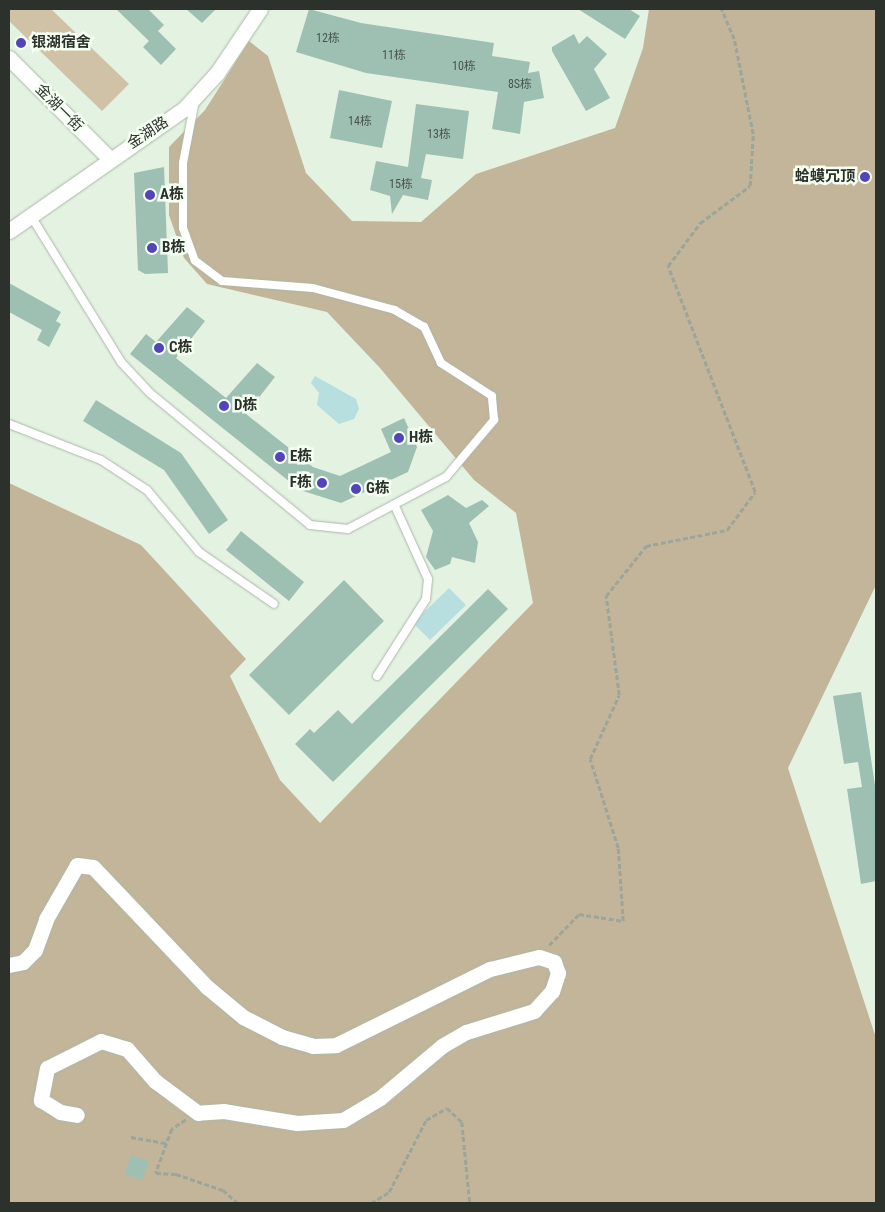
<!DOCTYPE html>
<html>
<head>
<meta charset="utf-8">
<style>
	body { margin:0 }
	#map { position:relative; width:885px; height:1212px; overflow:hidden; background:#e4f2e2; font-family:"Roboto Condensed","Noto Sans SC",sans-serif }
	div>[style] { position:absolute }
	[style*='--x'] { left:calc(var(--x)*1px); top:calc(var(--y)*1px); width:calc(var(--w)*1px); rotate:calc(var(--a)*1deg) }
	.green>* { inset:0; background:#d0c2a7 }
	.forest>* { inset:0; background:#c3b599 }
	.water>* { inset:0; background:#b7dfe0 }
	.building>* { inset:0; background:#9ec0b3 }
	.path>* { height:2.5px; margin-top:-1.25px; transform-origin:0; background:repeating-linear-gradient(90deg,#9ba599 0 5px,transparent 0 7.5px) }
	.roads { filter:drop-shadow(0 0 1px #abb8a9) drop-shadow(0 0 1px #abb8a9) }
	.service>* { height:8px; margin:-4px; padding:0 4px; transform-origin:4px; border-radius:4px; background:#fff }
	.minor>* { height:15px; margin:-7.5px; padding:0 7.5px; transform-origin:7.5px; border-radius:7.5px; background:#fff }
	.dots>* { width:14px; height:14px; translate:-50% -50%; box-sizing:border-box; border:2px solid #f4fff2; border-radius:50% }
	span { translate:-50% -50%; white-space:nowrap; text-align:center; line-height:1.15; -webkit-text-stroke:5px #f4fff2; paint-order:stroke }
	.number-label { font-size:12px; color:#48554d }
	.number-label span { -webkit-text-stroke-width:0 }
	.poi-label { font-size:15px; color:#2c312b; font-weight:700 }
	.left { translate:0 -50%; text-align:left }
	.right { translate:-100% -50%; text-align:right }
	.street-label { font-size:15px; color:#2c312b }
	.frame { position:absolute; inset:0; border:10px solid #2c312b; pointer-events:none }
</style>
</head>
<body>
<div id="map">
	<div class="green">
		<i style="clip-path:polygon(9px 9px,51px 9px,129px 84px,102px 111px,9px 21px)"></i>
	</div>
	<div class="forest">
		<i style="clip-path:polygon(649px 9px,876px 9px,876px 585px,788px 768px,876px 1038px,876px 1203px,9px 1203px,9px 483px,141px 545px,246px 659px,230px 676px,280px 780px,320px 823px,533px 603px,516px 513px,474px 480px,380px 368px,327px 312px,207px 284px,184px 258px,169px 215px,169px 147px,205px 110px,249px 41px,268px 56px,306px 173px,352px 221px,421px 222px,476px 174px,615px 128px,643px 48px)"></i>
	</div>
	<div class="water">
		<i style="clip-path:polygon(315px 376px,356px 399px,359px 409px,354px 419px,339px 424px,317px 405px,319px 393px,311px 383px)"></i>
		<i style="clip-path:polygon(449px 588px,466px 605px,430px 640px,413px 623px)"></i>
	</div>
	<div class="building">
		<i style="clip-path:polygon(116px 9px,148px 9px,164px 25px,158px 31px,176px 49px,161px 65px,143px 47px,149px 41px)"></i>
		<i style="clip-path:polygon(186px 9px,216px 9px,202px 23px)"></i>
		<i style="clip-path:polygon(309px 9px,361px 23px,494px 43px,492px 56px,530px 62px,528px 73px,539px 71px,544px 98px,524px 102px,520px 134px,492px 129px,498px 92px,366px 73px,296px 52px)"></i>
		<i style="clip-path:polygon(578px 9px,629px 9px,640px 16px,625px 39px)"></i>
		<i style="clip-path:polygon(574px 34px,579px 44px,587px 36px,607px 54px,594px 69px,610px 98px,586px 111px,552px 51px,552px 47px)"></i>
		<i style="clip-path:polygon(339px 90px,392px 101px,382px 148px,330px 138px)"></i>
		<i style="clip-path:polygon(416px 104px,469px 111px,463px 159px,426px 154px,421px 178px,432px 180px,428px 200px,403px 195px,392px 214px,390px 196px,370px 190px,376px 161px,408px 167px)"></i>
		<i style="clip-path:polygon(164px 167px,168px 273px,145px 274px,138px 270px,134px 173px)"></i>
		<i style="clip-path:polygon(9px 283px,61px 312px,56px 321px,61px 324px,49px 347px,37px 340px,42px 330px,9px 312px)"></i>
		<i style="clip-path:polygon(187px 307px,205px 321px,176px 358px,226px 398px,257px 363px,275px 377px,246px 414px,313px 467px,340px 476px,391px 452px,381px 429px,404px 418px,417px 447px,408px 472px,341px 503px,300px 490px,130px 354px,146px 334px,156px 342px)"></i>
		<i style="clip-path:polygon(96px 400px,181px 453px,228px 520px,209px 534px,164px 470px,83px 421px)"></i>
		<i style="clip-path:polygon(448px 495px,466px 508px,482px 500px,489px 506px,469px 523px,478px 542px,475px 563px,452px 557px,450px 564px,435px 570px,426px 557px,433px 531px,421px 510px)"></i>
		<i style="clip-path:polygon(241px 531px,304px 582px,289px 601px,226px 550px)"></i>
		<i style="clip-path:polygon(344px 580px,384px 621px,289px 715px,249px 675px)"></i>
		<i style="clip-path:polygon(488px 589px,508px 609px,333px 782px,295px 744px,310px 729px,314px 733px,338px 710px,352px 724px)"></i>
		<i style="clip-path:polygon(861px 692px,876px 792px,876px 881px,861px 884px,847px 789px,862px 787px,858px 762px,844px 764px,833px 696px)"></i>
		<i style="clip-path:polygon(131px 1155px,149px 1161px,142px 1180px,125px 1174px)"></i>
	</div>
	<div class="path">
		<i style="--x:549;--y:945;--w:43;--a:-45.9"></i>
		<i style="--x:579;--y:914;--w:45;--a:9"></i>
		<i style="--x:623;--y:921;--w:73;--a:-93.9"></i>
		<i style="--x:618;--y:848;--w:93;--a:-107.5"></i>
		<i style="--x:590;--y:759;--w:70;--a:-65.6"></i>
		<i style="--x:619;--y:695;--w:100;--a:-97.5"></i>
		<i style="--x:606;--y:596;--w:64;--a:-51.3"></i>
		<i style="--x:646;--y:546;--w:83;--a:-11.2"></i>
		<i style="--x:727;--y:530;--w:47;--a:-53.6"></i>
		<i style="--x:755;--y:492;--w:242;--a:-111.1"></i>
		<i style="--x:668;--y:266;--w:54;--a:-53.3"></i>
		<i style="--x:700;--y:223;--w:62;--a:-36.5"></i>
		<i style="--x:750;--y:186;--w:52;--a:-86.7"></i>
		<i style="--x:753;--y:134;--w:97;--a:-101.3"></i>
		<i style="--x:734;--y:39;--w:33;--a:-113"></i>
		<i style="--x:186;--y:1120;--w:17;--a:147"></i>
		<i style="--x:172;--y:1129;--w:47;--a:110"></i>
		<i style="--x:156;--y:1173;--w:20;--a:3"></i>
		<i style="--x:176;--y:1174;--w:50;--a:18.8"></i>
		<i style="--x:223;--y:1190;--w:20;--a:41"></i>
		<i style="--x:131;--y:1137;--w:35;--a:10"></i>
		<i style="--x:371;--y:1203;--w:21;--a:-31"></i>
		<i style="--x:389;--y:1192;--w:81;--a:-62.8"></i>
		<i style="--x:426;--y:1120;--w:24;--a:-30"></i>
		<i style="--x:447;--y:1108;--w:21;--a:43"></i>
		<i style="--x:462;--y:1122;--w:81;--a:84.4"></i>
	</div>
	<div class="roads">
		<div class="service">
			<i style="--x:31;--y:216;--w:172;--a:58.3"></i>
			<i style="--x:121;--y:362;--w:42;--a:46.9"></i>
			<i style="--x:150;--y:393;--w:207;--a:39.5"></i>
			<i style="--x:310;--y:525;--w:38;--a:6"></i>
			<i style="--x:348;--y:529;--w:111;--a:-28"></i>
			<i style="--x:446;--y:477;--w:75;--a:-49.9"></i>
			<i style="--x:494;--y:420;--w:24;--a:-95"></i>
			<i style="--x:492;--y:396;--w:61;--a:-147.1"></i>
			<i style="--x:441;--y:363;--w:40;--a:-115"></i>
			<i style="--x:424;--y:327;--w:34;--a:-150"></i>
			<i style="--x:395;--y:310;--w:85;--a:-165"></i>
			<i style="--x:313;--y:288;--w:91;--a:-175.6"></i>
			<i style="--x:222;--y:281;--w:34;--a:-143"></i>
			<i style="--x:195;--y:261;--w:35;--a:-110"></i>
			<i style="--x:183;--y:228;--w:65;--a:-90"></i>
			<i style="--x:183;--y:163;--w:64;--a:-79.2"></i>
			<i style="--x:9;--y:424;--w:99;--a:21.4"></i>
			<i style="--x:101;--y:460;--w:55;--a:33.1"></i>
			<i style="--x:147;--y:490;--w:81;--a:50"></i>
			<i style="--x:199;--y:552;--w:91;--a:34.7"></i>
			<i style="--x:377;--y:676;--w:91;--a:-57.5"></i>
			<i style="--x:426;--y:599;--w:20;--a:-84"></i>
			<i style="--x:428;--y:579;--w:82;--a:-114.4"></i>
		</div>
		<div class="minor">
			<i style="--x:9;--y:58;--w:141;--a:45"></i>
			<i style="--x:9;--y:231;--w:213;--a:-34.9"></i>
			<i style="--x:184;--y:109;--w:49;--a:-47.5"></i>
			<i style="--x:217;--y:73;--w:77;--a:-56.1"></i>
			<i style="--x:9;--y:965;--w:14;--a:-12"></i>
			<i style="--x:23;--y:962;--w:17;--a:-45"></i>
			<i style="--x:35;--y:950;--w:33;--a:-70"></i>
			<i style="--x:46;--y:919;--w:62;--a:-60.1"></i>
			<i style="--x:77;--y:865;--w:16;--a:7"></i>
			<i style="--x:93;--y:867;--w:166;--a:46.5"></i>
			<i style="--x:207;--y:987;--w:47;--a:39.8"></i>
			<i style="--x:243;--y:1017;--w:44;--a:27.1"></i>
			<i style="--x:282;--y:1037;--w:32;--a:16"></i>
			<i style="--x:313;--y:1046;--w:23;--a:-2"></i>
			<i style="--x:336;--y:1045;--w:172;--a:-26.3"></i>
			<i style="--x:490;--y:969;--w:50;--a:-13.8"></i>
			<i style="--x:539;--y:957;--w:16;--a:18"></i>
			<i style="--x:554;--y:962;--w:12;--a:70"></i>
			<i style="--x:558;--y:973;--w:19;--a:108"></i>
			<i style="--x:552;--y:991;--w:27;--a:132"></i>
			<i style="--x:534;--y:1011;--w:71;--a:162.8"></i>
			<i style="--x:466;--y:1032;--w:28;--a:150"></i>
			<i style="--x:442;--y:1046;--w:81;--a:140"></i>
			<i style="--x:380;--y:1098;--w:43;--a:149.3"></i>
			<i style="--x:343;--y:1120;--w:46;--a:176.3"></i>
			<i style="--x:297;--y:1123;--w:74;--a:-170.7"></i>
			<i style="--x:224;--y:1111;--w:26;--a:176"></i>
			<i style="--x:198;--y:1113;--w:54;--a:-143.3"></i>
			<i style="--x:155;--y:1081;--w:43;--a:-131.2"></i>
			<i style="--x:127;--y:1049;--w:27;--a:-163"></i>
			<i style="--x:101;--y:1041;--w:60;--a:153.4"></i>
			<i style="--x:47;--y:1068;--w:33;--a:101"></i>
			<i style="--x:41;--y:1100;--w:22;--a:32"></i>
			<i style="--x:60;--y:1112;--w:17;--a:10"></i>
		</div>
	</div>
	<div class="dots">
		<i style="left:21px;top:43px;background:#5444bc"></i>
		<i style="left:865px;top:177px;background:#5444bc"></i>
		<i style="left:150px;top:195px;background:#5444bc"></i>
		<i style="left:152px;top:248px;background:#5444bc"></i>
		<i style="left:159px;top:348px;background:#5444bc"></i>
		<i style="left:224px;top:406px;background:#5444bc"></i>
		<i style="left:399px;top:438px;background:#5444bc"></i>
		<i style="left:280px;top:457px;background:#5444bc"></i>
		<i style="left:322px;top:483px;background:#5444bc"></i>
		<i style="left:356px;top:489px;background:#5444bc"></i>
	</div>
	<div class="number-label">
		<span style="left:328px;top:39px">12栋</span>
		<span style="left:394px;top:56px">11栋</span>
		<span style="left:464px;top:67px">10栋</span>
		<span style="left:520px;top:85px">8S栋</span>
		<span style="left:360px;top:122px">14栋</span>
		<span style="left:439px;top:135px">13栋</span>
		<span style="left:401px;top:185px">15栋</span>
	</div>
	<div class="poi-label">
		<span class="left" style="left:31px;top:43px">银湖宿舍</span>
		<span class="right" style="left:855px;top:177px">蛤蟆冗顶</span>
		<span class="left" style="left:160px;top:195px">A栋</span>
		<span class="left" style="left:162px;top:248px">B栋</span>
		<span class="left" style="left:169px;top:348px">C栋</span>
		<span class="left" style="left:234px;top:406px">D栋</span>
		<span class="left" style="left:409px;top:438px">H栋</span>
		<span class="left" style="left:290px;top:457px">E栋</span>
		<span class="right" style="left:312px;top:483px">F栋</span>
		<span class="left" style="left:366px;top:489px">G栋</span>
	</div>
	<div class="street-label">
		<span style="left:59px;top:108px;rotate:45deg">金湖一街</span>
		<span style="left:148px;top:133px;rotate:-33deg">金湖路</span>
	</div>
	<div class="frame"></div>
</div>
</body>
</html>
